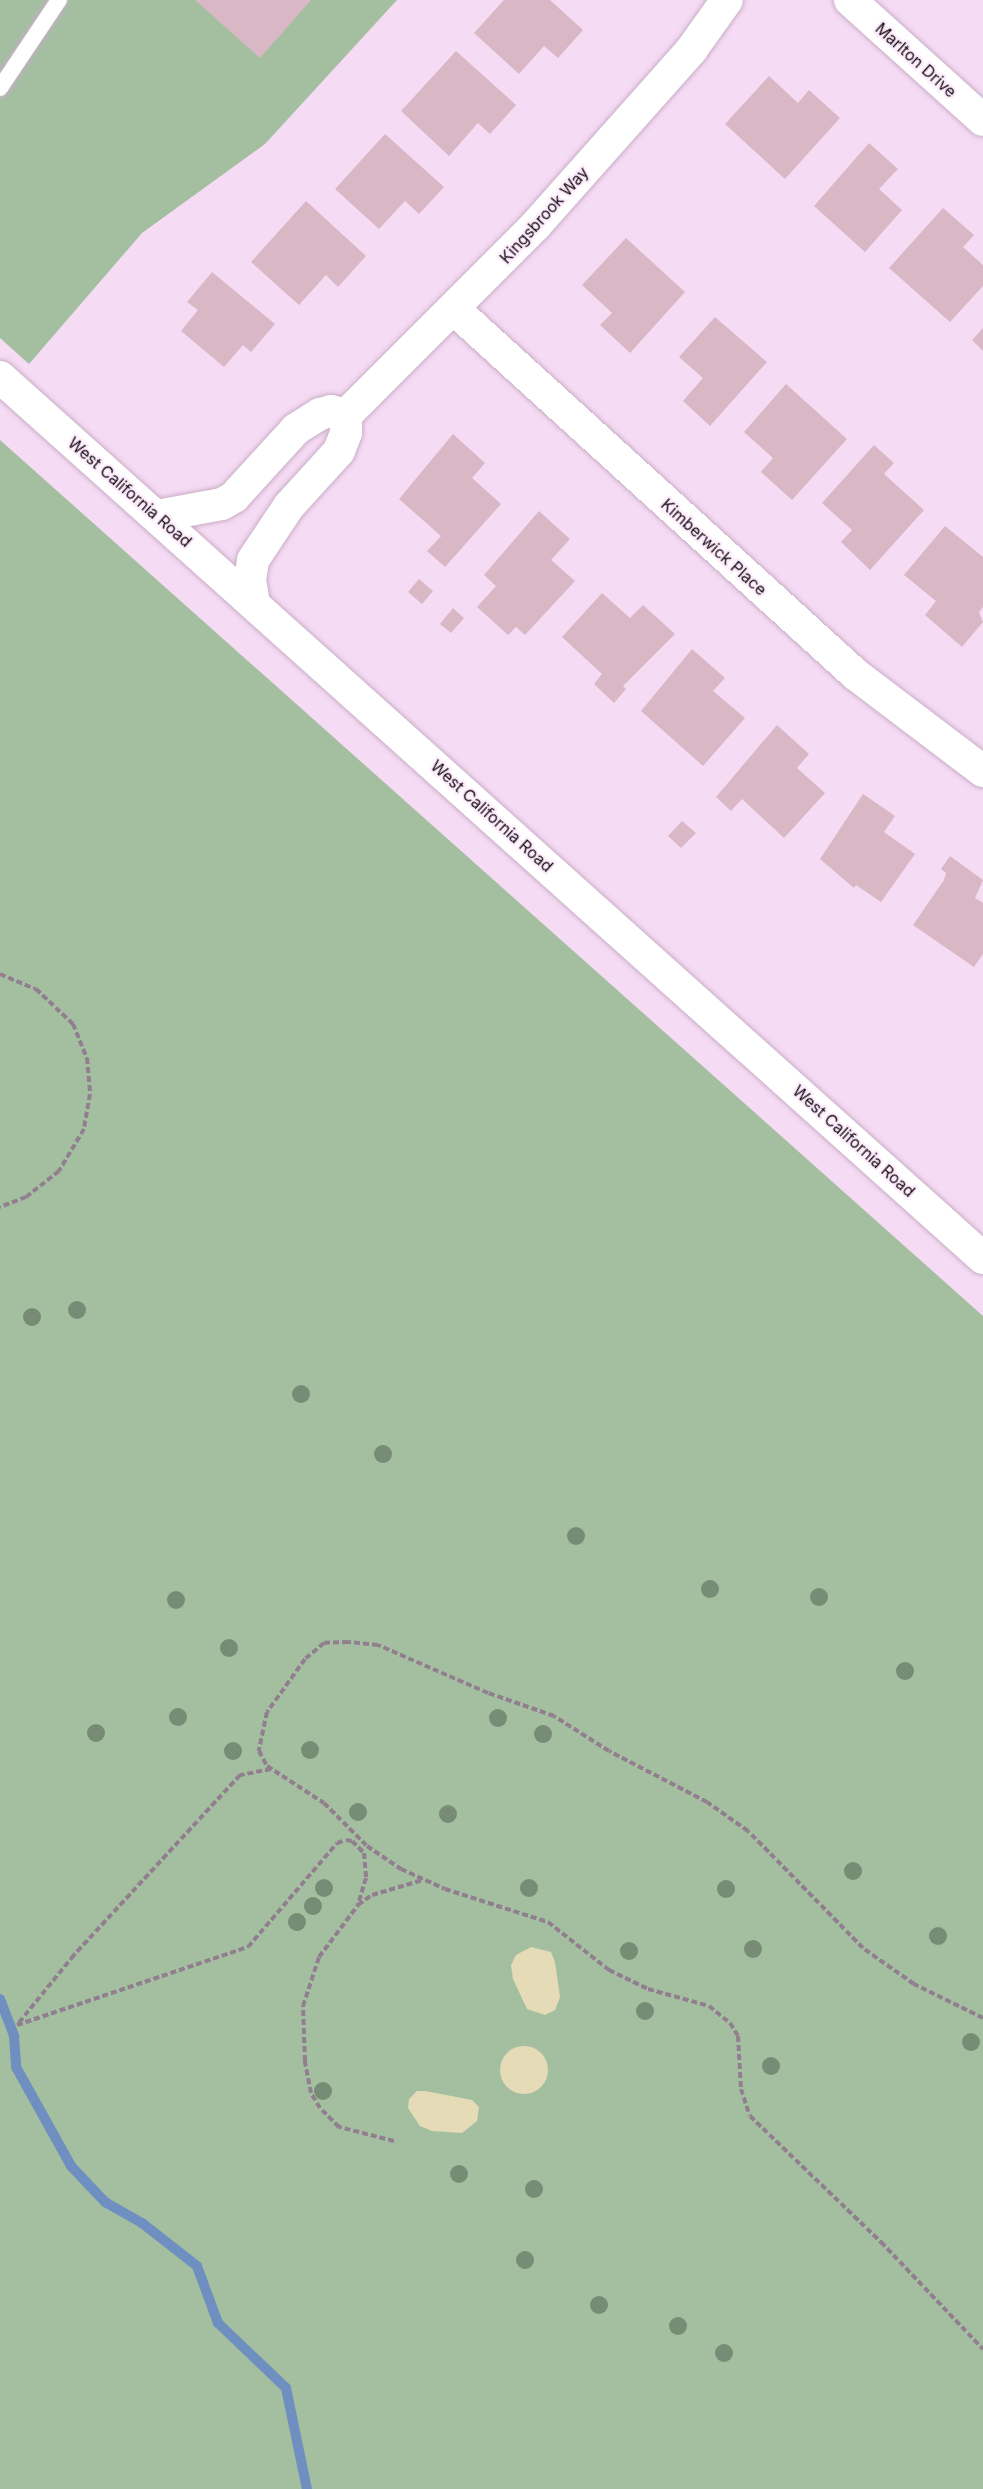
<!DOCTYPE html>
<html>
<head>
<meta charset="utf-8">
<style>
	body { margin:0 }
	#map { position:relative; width:983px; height:2489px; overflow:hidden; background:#f6dbf4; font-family:Inter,sans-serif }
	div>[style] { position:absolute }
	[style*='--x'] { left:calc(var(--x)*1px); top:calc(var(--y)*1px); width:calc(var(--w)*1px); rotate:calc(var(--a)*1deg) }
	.green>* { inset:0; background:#a3bfa0 }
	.sand>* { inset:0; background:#e5dcb7 }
	.round { border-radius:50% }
	.stream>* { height:10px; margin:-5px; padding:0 5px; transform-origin:5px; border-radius:5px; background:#6e8fc0 }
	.building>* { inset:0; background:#dab7c5 }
	.path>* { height:4px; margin-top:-2px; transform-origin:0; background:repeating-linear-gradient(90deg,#917e8f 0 6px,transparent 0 9px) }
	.roads { filter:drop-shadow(0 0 2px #c8aec6) drop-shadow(0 0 2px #c8aec6) }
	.lane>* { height:16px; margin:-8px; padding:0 8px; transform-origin:8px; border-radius:8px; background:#fff }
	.street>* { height:32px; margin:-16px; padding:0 16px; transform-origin:16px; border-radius:16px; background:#fff }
	.trees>* { width:18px; height:18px; margin:-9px; border-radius:50%; background:#768c74 }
	span { translate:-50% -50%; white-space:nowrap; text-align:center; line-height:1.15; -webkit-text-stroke:4.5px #fdecfb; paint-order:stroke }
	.street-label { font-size:16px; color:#130a13 }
</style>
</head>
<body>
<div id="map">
	<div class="green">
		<i style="clip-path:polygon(0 0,397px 0,265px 144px,142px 233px,29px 364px,0 338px)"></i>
		<i style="clip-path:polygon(0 440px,983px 1316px,983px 2489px,0 2489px)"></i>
	</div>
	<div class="sand">
		<i style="clip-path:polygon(531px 1947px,551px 1952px,555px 1962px,560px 1997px,555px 2010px,545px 2015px,527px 2009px,513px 1979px,511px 1965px,516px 1955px)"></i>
		<i class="round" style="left:500px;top:2046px;width:48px;height:48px"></i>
		<i style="clip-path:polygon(425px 2091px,472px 2100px,479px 2107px,477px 2121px,462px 2133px,432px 2131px,420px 2126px,408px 2108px,409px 2099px,417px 2091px)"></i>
	</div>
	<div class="stream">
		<i style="--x:0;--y:1999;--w:40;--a:69"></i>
		<i style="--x:14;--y:2036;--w:31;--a:86"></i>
		<i style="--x:16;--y:2067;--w:113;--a:60.9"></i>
		<i style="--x:71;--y:2166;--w:50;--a:46.6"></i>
		<i style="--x:105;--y:2202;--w:43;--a:29.6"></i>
		<i style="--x:142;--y:2223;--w:70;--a:38"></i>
		<i style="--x:197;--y:2266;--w:61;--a:69.8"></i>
		<i style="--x:218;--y:2323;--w:94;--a:43.7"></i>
		<i style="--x:286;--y:2388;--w:103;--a:78.3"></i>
	</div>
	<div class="building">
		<i style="clip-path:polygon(195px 0,311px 0,260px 58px)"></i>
		<i style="clip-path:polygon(504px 0,550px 0,583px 30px,558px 58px,544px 46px,519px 74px,474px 33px)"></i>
		<i style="clip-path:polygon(456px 51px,516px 105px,490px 134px,478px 123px,449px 156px,401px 111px)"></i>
		<i style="clip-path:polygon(769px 76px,798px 103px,809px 90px,840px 118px,785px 179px,725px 124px)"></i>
		<i style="clip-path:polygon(385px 134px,444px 187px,419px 214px,405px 201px,379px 229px,335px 189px)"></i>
		<i style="clip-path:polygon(869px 143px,898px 169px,879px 189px,902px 210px,865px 252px,814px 206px)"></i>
		<i style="clip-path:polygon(306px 201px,366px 256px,338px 287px,326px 275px,299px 305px,251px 262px)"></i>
		<i style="clip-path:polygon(943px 208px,974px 235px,963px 247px,983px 265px,983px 286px,950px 322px,889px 268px)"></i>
		<i style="clip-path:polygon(626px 238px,685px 292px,630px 353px,600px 325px,612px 313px,582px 285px)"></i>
		<i style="clip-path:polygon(212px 272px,275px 324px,251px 352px,243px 345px,224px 367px,181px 331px,198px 310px,187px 302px)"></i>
		<i style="clip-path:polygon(715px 317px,767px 362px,710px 426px,683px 401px,703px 378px,679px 357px)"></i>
		<i style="clip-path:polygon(983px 328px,983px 351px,972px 340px)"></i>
		<i style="clip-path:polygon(786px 384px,847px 439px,792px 500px,761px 472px,773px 458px,744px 432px)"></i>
		<i style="clip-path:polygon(453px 434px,485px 463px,472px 478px,501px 504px,445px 567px,427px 551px,441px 536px,399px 499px)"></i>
		<i style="clip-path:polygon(874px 445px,894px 463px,884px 474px,924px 510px,870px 570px,841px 542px,852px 530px,822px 503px)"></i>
		<i style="clip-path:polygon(539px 511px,570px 539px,551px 560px,575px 581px,525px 635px,516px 627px,508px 635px,477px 607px,496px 586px,484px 575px)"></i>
		<i style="clip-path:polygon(945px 526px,983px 557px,983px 607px,979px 612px,983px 622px,962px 647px,925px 615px,936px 601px,904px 575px)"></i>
		<i style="clip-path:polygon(419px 579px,433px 591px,422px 604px,408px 592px)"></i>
		<i style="clip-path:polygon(602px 593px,630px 618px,643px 605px,675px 634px,623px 686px,626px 689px,614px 703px,594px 684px,602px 674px,562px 637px)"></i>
		<i style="clip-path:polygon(453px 608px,464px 618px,451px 633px,440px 624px)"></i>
		<i style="clip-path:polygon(692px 649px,725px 678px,713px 691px,745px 718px,703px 766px,641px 711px)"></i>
		<i style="clip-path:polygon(777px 725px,809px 754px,797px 768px,825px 793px,784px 838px,742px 799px,731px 811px,716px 797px)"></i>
		<i style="clip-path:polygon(863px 794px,895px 816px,884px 832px,915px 854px,881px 902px,856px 885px,854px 888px,820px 859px)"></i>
		<i style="clip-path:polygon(682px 821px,696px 833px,681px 848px,668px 836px)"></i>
		<i style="clip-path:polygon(950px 856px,983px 880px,975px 898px,983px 903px,983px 954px,974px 967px,913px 925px,944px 880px,946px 873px,941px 869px)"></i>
	</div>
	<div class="path">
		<i style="--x:0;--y:974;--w:39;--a:23"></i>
		<i style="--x:36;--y:989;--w:51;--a:43.4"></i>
		<i style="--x:73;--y:1024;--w:37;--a:68"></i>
		<i style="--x:87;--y:1058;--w:36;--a:85"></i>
		<i style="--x:90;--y:1094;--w:36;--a:100"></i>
		<i style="--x:84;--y:1129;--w:49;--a:120.8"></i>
		<i style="--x:59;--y:1171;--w:42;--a:141.8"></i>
		<i style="--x:26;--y:1197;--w:28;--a:159"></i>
		<i style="--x:271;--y:1769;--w:32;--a:169"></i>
		<i style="--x:240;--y:1775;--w:245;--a:132.7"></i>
		<i style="--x:74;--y:1955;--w:90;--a:129.2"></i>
		<i style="--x:17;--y:2025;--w:244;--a:-18.7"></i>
		<i style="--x:248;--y:1947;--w:137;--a:-49.4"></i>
		<i style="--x:337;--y:1843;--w:9;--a:-18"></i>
		<i style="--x:346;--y:1840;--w:6;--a:9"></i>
		<i style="--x:352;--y:1841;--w:17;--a:45"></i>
		<i style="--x:364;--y:1853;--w:25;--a:85"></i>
		<i style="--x:366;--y:1878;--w:28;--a:107"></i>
		<i style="--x:983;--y:2018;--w:77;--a:-153.8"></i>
		<i style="--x:914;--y:1984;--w:62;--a:-144.8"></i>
		<i style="--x:863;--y:1948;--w:164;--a:-134.5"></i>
		<i style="--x:748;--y:1831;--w:50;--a:-144.7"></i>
		<i style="--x:707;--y:1802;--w:110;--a:-152.5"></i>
		<i style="--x:609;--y:1751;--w:65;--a:-147.5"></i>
		<i style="--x:554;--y:1716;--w:70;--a:-160.8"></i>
		<i style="--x:488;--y:1693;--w:120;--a:-156.4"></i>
		<i style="--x:378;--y:1645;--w:30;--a:-174"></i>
		<i style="--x:348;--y:1642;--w:24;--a:178"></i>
		<i style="--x:324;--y:1643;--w:25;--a:140"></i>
		<i style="--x:305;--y:1659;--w:65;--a:125.6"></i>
		<i style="--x:267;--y:1712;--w:40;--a:102"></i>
		<i style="--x:259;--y:1751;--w:17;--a:62"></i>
		<i style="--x:267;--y:1766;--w:68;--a:33"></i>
		<i style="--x:324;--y:1803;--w:61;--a:45"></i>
		<i style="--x:367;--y:1846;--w:41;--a:34.1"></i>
		<i style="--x:401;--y:1869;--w:48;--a:24.4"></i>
		<i style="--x:445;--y:1889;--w:108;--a:17.8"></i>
		<i style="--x:548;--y:1922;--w:78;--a:38.2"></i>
		<i style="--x:609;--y:1970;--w:43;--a:26"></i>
		<i style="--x:648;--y:1989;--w:63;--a:15.6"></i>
		<i style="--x:709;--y:2006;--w:27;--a:39"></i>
		<i style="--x:730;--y:2023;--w:15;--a:58"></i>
		<i style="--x:738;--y:2036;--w:53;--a:86.8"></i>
		<i style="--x:741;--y:2089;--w:28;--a:72"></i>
		<i style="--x:750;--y:2116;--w:182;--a:43.9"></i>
		<i style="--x:881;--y:2242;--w:148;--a:46.4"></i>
		<i style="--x:394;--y:2141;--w:57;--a:-165.7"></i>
		<i style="--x:339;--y:2127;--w:27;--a:-135"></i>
		<i style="--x:320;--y:2108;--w:17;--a:-121"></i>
		<i style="--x:311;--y:2093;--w:33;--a:-101"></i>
		<i style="--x:305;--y:2061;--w:55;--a:-92.1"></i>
		<i style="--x:303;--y:2006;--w:52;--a:-71.9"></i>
		<i style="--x:319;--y:1957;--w:65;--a:-53.1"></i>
		<i style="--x:358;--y:1905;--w:17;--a:-36"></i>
		<i style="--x:372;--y:1895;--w:53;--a:-16.4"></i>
	</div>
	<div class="roads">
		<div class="lane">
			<i style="--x:0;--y:88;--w:106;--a:-56.2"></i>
		</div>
		<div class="street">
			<i style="--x:850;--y:0;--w:179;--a:42.1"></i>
			<i style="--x:455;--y:310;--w:541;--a:42.3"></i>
			<i style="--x:855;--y:674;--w:161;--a:37.2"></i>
			<i style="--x:0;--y:377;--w:1320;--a:41.87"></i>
			<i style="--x:346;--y:415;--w:269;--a:-45"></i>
			<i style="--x:536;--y:225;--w:235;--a:-48.4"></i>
			<i style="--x:692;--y:49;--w:60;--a:-54.5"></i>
			<i style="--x:157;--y:516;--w:66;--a:-10.5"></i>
			<i style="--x:222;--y:504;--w:14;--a:-30"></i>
			<i style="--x:234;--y:497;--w:92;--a:-47.6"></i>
			<i style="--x:296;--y:429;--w:28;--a:-32"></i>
			<i style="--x:320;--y:414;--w:11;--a:-15"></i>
			<i style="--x:331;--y:411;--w:16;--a:15"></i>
			<i style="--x:254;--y:603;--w:23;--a:-100"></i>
			<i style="--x:250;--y:580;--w:20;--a:-81"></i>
			<i style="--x:253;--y:560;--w:65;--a:-56.3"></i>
			<i style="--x:289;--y:506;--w:74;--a:-47.7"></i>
			<i style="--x:339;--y:451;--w:19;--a:-69"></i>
			<i style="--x:346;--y:433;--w:18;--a:-90"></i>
		</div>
	</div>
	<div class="trees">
		<i style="left:77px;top:1310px"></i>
		<i style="left:32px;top:1317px"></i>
		<i style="left:301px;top:1394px"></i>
		<i style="left:383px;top:1454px"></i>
		<i style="left:576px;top:1536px"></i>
		<i style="left:710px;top:1589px"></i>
		<i style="left:819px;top:1597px"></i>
		<i style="left:176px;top:1600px"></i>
		<i style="left:229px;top:1648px"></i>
		<i style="left:905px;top:1671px"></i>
		<i style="left:178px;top:1717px"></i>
		<i style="left:498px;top:1718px"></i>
		<i style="left:96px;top:1733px"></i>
		<i style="left:543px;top:1734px"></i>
		<i style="left:310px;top:1750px"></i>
		<i style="left:233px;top:1751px"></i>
		<i style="left:358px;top:1812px"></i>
		<i style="left:448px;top:1814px"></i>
		<i style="left:853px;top:1871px"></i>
		<i style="left:324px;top:1888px"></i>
		<i style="left:529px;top:1888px"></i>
		<i style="left:726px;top:1889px"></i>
		<i style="left:313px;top:1906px"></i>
		<i style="left:297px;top:1922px"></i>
		<i style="left:938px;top:1936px"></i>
		<i style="left:753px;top:1949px"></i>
		<i style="left:629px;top:1951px"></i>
		<i style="left:645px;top:2011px"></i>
		<i style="left:971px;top:2042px"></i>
		<i style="left:771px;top:2066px"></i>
		<i style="left:323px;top:2091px"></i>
		<i style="left:459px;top:2174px"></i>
		<i style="left:534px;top:2189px"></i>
		<i style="left:525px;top:2260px"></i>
		<i style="left:599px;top:2305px"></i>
		<i style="left:678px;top:2326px"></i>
		<i style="left:724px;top:2353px"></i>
	</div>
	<div class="street-label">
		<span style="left:916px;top:60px;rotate:42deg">Marlton Drive</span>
		<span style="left:544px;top:215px;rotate:-48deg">Kingsbrook Way</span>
		<span style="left:130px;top:492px;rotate:41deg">West California Road</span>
		<span style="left:714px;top:547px;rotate:42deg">Kimberwick Place</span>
		<span style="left:492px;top:816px;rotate:42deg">West California Road</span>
		<span style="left:854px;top:1141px;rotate:42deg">West California Road</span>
	</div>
</div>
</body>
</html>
